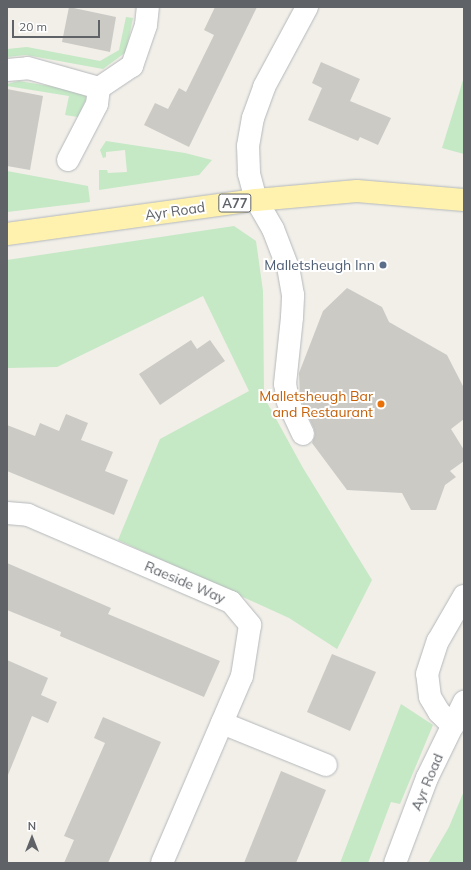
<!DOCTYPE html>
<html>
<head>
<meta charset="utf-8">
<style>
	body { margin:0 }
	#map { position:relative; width:471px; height:870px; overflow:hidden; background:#f1efe8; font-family:Mulish,sans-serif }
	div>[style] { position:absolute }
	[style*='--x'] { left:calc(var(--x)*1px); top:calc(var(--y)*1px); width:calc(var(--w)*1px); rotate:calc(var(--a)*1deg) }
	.green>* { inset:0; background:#c5e8c5 }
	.building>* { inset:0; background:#cccac5 }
	.roads { filter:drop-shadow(0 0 1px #b5b8bc) drop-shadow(0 0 1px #b5b8bc) }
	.minor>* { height:22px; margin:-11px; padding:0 11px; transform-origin:11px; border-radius:11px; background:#fff }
	.major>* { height:22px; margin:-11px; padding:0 11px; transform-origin:11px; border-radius:11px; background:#fff2af }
	.dots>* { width:11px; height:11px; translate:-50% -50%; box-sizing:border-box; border:2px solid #fff; border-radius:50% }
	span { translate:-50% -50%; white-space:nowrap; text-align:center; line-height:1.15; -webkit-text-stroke:4px #fff; paint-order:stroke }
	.shield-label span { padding:1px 3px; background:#fff; border:1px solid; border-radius:3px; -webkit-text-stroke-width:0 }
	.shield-label { font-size:13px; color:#5f6368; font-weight:700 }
	.street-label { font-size:14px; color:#5f6368 }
	.service-label { font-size:14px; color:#4e5e75 }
	.right { translate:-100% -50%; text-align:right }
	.food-label { font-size:14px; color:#c56008 }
	.frame { position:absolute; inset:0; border:8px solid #5f6368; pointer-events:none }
	.north { position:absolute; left:12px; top:818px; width:40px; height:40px; -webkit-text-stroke:3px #fff; paint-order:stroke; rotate:0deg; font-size:11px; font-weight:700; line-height:16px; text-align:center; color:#5f6368 }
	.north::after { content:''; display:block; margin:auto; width:14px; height:18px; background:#5f6368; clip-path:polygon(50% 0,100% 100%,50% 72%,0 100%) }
	.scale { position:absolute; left:12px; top:20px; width:88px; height:18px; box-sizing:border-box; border:2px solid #5f6368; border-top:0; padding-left:5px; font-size:12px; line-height:14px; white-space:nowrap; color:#5f6368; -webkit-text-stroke:3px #fff; paint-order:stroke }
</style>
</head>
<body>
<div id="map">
	<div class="green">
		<i style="clip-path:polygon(126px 17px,133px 18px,126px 52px,103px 69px,26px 55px,7px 57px,7px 49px,27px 47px,100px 61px,119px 50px)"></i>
		<i style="clip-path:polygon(464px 77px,464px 154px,442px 148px)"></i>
		<i style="clip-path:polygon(19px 81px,74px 90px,87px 97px,78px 117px,65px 115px,69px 96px,7px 86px,7px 84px)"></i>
		<i style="clip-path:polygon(106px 141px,185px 153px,212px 160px,199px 175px,99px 190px,99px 170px,107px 170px,108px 173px,127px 172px,125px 150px,106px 152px,106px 157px,103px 158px,100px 150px)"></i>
		<i style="clip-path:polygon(7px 171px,88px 186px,90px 202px,7px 212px)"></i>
		<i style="clip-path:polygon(234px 226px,256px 241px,263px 291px,264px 397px,303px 468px,372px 580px,337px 649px,289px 618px,118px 540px,160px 439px,249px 391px,203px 296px,57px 367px,7px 368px,7px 260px)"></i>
		<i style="clip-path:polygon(401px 704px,433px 725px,400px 804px,391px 802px,368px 863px,340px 863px)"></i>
		<i style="clip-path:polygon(464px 791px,464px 863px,428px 863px,449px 827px)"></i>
	</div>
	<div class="building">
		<i style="clip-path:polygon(69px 7px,116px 17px,110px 52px,62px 42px)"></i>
		<i style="clip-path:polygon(215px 7px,257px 7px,189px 147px,144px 125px,155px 103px,168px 109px,179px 88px,186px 92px,214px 35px,204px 30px)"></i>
		<i style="clip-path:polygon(321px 62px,360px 79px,350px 101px,391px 118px,378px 145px,360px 137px,358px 141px,308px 120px,322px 88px,312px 83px)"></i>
		<i style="clip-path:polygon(7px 89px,43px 96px,30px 170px,7px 166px)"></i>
		<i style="clip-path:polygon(347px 288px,382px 307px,389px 322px,447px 355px,464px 388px,464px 419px,451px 429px,464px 450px,464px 461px,450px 471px,456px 477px,445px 485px,436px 510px,411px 510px,402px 493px,347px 490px,312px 443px,315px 435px,314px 429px,300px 398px,299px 373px,323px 311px)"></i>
		<i style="clip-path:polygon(191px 340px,197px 349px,210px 340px,225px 361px,160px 405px,139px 374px)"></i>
		<i style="clip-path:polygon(66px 414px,88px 423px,81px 440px,113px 452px,105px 471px,128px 480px,114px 515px,7px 471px,7px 425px,35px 436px,40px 423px,59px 431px)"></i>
		<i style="clip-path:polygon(7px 563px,111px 608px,108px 614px,220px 661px,204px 697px,60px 636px,61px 632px,7px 610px)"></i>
		<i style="clip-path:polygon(332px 654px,376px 672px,350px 731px,307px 712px)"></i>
		<i style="clip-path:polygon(7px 660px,48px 678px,41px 695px,57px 702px,48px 723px,32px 716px,8px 775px)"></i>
		<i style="clip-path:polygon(103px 717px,161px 742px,108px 863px,64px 863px,74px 840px,64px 836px,105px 743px,94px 738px)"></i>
		<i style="clip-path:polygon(281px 771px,326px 790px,296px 863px,244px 863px)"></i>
	</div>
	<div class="roads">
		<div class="minor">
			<i style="--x:7;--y:70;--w:21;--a:-5"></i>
			<i style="--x:28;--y:68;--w:74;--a:15.7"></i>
			<i style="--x:99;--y:88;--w:40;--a:-34"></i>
			<i style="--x:132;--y:66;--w:43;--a:-71.1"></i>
			<i style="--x:146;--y:25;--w:18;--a:-84"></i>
			<i style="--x:68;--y:160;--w:63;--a:-62.6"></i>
			<i style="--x:97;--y:104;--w:16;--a:-83"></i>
			<i style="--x:303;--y:434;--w:35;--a:-115"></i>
			<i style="--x:288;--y:402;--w:18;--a:-99"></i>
			<i style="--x:285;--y:384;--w:67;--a:-84"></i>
			<i style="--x:292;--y:317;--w:22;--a:-87"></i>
			<i style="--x:293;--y:295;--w:27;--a:-100"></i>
			<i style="--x:288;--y:268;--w:42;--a:-111"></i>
			<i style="--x:273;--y:229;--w:34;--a:-120"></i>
			<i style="--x:256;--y:200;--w:28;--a:-105"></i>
			<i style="--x:249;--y:173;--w:27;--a:-92"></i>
			<i style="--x:248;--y:146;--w:28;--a:-80"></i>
			<i style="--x:253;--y:118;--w:33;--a:-70"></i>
			<i style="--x:264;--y:87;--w:91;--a:-61.7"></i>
			<i style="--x:7;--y:513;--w:21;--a:5"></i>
			<i style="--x:28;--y:515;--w:221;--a:23.2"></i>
			<i style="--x:231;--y:602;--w:30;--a:50"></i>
			<i style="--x:250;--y:625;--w:52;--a:98.9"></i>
			<i style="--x:242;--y:676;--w:203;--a:113.2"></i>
			<i style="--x:222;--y:723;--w:112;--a:22"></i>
			<i style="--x:453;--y:726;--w:20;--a:-135"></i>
			<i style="--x:439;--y:712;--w:17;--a:-121"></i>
			<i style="--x:430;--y:697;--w:23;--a:-97"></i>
			<i style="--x:427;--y:674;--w:35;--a:-72"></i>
			<i style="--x:438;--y:641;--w:52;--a:-60"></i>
			<i style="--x:395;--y:863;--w:91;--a:-69.4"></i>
			<i style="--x:427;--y:778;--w:85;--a:-64"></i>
		</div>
		<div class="major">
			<i style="--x:7;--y:234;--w:251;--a:-7.8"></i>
			<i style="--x:256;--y:200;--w:101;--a:-5.1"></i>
			<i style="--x:357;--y:191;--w:107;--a:4.8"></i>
		</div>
	</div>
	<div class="dots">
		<i style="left:383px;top:265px;background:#5c6f8a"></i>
		<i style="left:381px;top:404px;background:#e8710a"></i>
	</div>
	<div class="shield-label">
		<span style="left:235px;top:203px">A77</span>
	</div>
	<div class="street-label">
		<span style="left:175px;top:211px;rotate:-8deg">Ayr Road</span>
		<span style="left:185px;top:582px;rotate:23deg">Raeside Way</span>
		<span style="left:427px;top:782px;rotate:-67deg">Ayr Road</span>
	</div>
	<div class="service-label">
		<span class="right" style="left:375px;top:265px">Malletsheugh Inn</span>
	</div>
	<div class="food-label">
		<span class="right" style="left:373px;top:404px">Malletsheugh Bar<br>and Restaurant</span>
	</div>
	<div class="frame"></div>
	<div class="north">N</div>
	<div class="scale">20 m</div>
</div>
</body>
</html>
